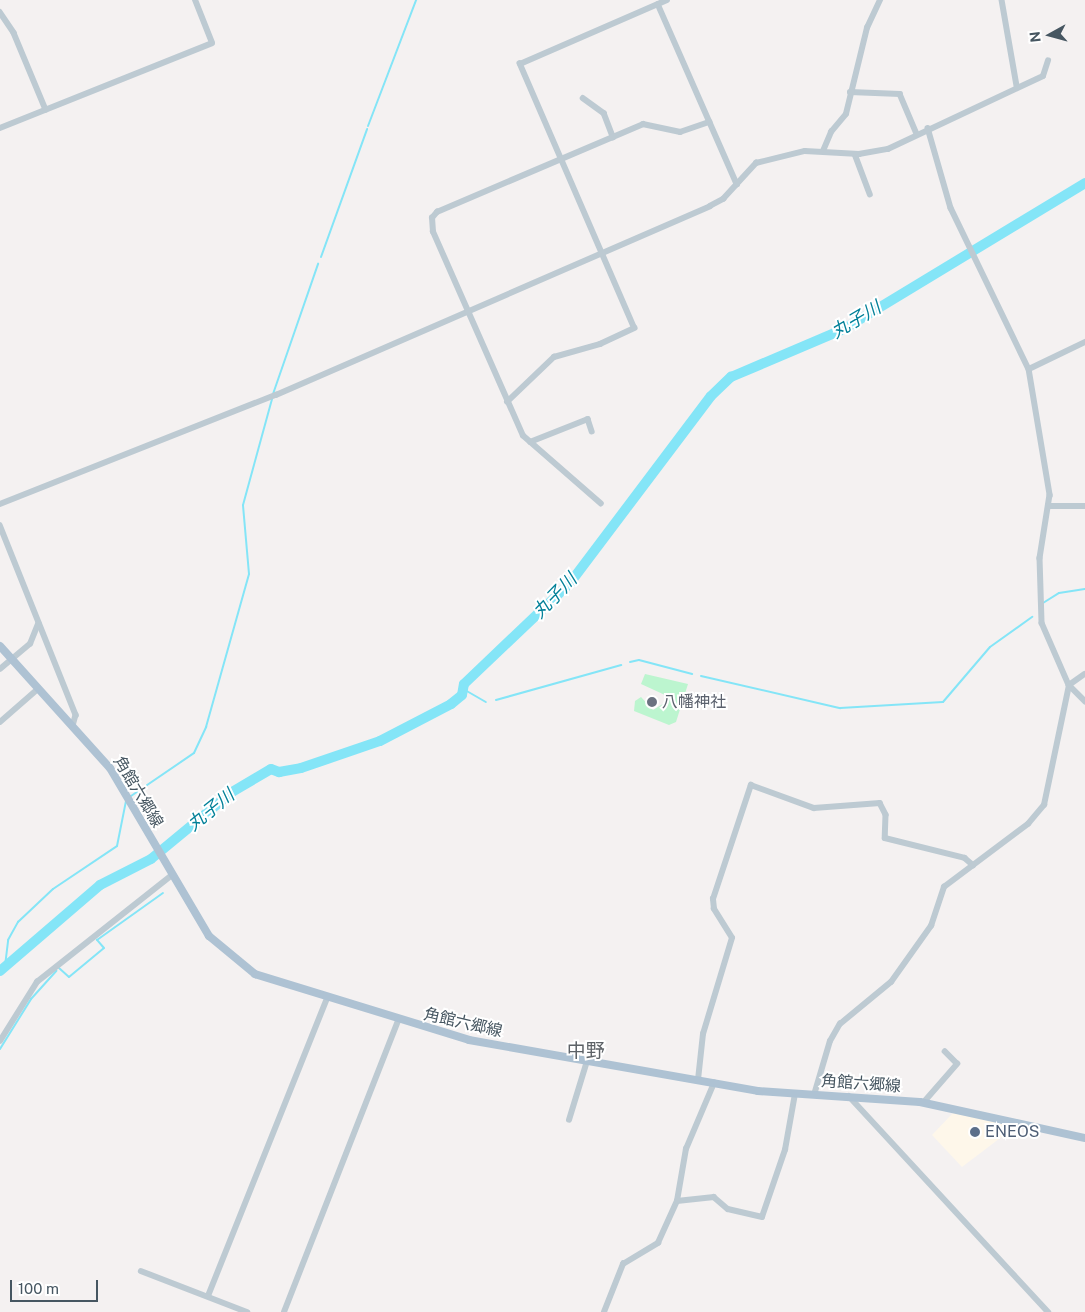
<!DOCTYPE html>
<html>
<head>
<meta charset="utf-8">
<style>
	body { margin:0 }
	#map { position:relative; width:1085px; height:1312px; overflow:hidden; background:#f4f1f1; font-family:"Public Sans","Noto Sans JP",sans-serif }
	div>[style] { position:absolute }
	[style*='--x'] { left:calc(var(--x)*1px); top:calc(var(--y)*1px); width:calc(var(--w)*1px); rotate:calc(var(--a)*1deg) }
	.commercial>* { inset:0; background:#fef7ea }
	.green>* { inset:0; background:#bcf5cf }
	.stream>* { height:2px; margin:-1px; padding:0 1px; transform-origin:1px; border-radius:1px; background:#84e5f7 }
	.river>* { height:10px; margin:-5px; padding:0 5px; transform-origin:5px; border-radius:5px; background:#84e5f7 }
	.minor>* { height:5.5px; margin:-2.75px; padding:0 2.75px; transform-origin:2.75px; border-radius:2.75px; background:#bdcad2 }
	.major>* { height:8px; margin:-4px; padding:0 4px; transform-origin:4px; border-radius:4px; background:#aec2d3 }
	.dots>* { width:14px; height:14px; translate:-50% -50%; box-sizing:border-box; border:2px solid #fff; border-radius:50% }
	span { translate:-50% -50%; white-space:nowrap; text-align:center; line-height:1.15; -webkit-text-stroke:4px #fff; paint-order:stroke }
	.worship-label { font-size:16px; color:#5b616d }
	.left { translate:0 -50%; text-align:left }
	.street-label { font-size:16px; color:#465661 }
	.service-label { font-size:16px; color:#4e5e75 }
	.water-label { font-size:18px; color:#038199; font-style:italic }
	.quarter-label { font-size:19px; color:#5d6267 }
	.north { position:absolute; left:1025px; top:10px; width:50px; height:50px; -webkit-text-stroke:4px #fff; paint-order:stroke; rotate:263deg; font-size:14px; font-weight:700; line-height:20px; text-align:center; color:#465661 }
	.north::after { content:''; display:block; margin:auto; width:18px; height:22px; background:#465661; clip-path:polygon(50% 0,100% 100%,50% 72%,0 100%) }
	.scale { position:absolute; left:10px; top:1280px; width:88px; height:22px; box-sizing:border-box; border:2px solid #465661; border-top:0; padding-left:6px; font-size:15px; line-height:18px; white-space:nowrap; color:#465661; -webkit-text-stroke:4px #fff; paint-order:stroke }
</style>
</head>
<body>
<div id="map">
	<div class="commercial">
		<i style="clip-path:polygon(953px 1113px,1016px 1126px,962px 1167px,932px 1135px)"></i>
	</div>
	<div class="green">
		<i style="clip-path:polygon(645px 674px,688px 684px,676px 722px,669px 725px,634px 711px,635px 701px,641px 697px,653px 710px,666px 702px,665px 695px,641px 684px)"></i>
	</div>
	<div class="stream">
		<i style="--x:368;--y:126;--w:135;--a:-69.1"></i>
		<i style="--x:321;--y:257;--w:136;--a:-70.2"></i>
		<i style="--x:273;--y:394;--w:138;--a:-70.9"></i>
		<i style="--x:1043;--y:603;--w:19;--a:-32"></i>
		<i style="--x:1059;--y:593;--w:26;--a:-9"></i>
		<i style="--x:630;--y:662;--w:9;--a:-13"></i>
		<i style="--x:639;--y:660;--w:55;--a:14.8"></i>
		<i style="--x:701;--y:676;--w:143;--a:13"></i>
		<i style="--x:840;--y:708;--w:103;--a:-3.3"></i>
		<i style="--x:943;--y:702;--w:72;--a:-49.5"></i>
		<i style="--x:990;--y:647;--w:52;--a:-35.5"></i>
		<i style="--x:465;--y:690;--w:24;--a:30"></i>
		<i style="--x:496;--y:700;--w:130;--a:-15.6"></i>
		<i style="--x:131;--y:796;--w:76;--a:-34.3"></i>
		<i style="--x:194;--y:753;--w:29;--a:-65"></i>
		<i style="--x:206;--y:727;--w:159;--a:-74.3"></i>
		<i style="--x:249;--y:574;--w:69;--a:-95"></i>
		<i style="--x:243;--y:505;--w:110;--a:-74.7"></i>
		<i style="--x:5;--y:966;--w:26;--a:-83"></i>
		<i style="--x:8;--y:940;--w:21;--a:-61"></i>
		<i style="--x:18;--y:922;--w:48;--a:-43.3"></i>
		<i style="--x:53;--y:889;--w:77;--a:-33.9"></i>
		<i style="--x:117;--y:846;--w:46;--a:-78.7"></i>
		<i style="--x:59;--y:968;--w:13;--a:42"></i>
		<i style="--x:69;--y:977;--w:45;--a:-39.6"></i>
		<i style="--x:104;--y:948;--w:11;--a:-131"></i>
		<i style="--x:97;--y:940;--w:81;--a:-35.5"></i>
		<i style="--x:0;--y:1049;--w:59;--a:-58.2"></i>
		<i style="--x:31;--y:999;--w:38;--a:-48"></i>
	</div>
	<div class="river">
		<i style="--x:0;--y:971;--w:132;--a:-40.7"></i>
		<i style="--x:100;--y:885;--w:57;--a:-27"></i>
		<i style="--x:151;--y:859;--w:105;--a:-39.6"></i>
		<i style="--x:232;--y:792;--w:45;--a:-30.5"></i>
		<i style="--x:271;--y:769;--w:9;--a:21"></i>
		<i style="--x:279;--y:772;--w:22;--a:-10"></i>
		<i style="--x:301;--y:768;--w:83;--a:-18.9"></i>
		<i style="--x:380;--y:741;--w:80;--a:-27.5"></i>
		<i style="--x:451;--y:704;--w:14;--a:-39"></i>
		<i style="--x:462;--y:695;--w:11;--a:-80"></i>
		<i style="--x:464;--y:684;--w:146;--a:-43.6"></i>
		<i style="--x:570;--y:583;--w:234;--a:-53"></i>
		<i style="--x:711;--y:396;--w:28;--a:-44"></i>
		<i style="--x:731;--y:377;--w:123;--a:-23"></i>
		<i style="--x:844;--y:329;--w:282;--a:-31.2"></i>
	</div>
	<div class="minor">
		<i style="--x:1002;--y:0;--w:87;--a:80.1"></i>
		<i style="--x:658;--y:4;--w:197;--a:66.3"></i>
		<i style="--x:0;--y:12;--w:25;--a:56"></i>
		<i style="--x:14;--y:33;--w:83;--a:67.4"></i>
		<i style="--x:850;--y:92;--w:50;--a:2.3"></i>
		<i style="--x:900;--y:94;--w:43;--a:67"></i>
		<i style="--x:583;--y:98;--w:26;--a:36"></i>
		<i style="--x:604;--y:113;--w:26;--a:69"></i>
		<i style="--x:0;--y:128;--w:228;--a:-21.8"></i>
		<i style="--x:212;--y:43;--w:46;--a:-111.6"></i>
		<i style="--x:928;--y:128;--w:83;--a:74"></i>
		<i style="--x:951;--y:208;--w:179;--a:64.2"></i>
		<i style="--x:1029;--y:369;--w:128;--a:80.5"></i>
		<i style="--x:1050;--y:495;--w:64;--a:99"></i>
		<i style="--x:1040;--y:558;--w:65;--a:88.2"></i>
		<i style="--x:1042;--y:623;--w:68;--a:66.5"></i>
		<i style="--x:1069;--y:685;--w:23;--a:45"></i>
		<i style="--x:823;--y:151;--w:21;--a:-67"></i>
		<i style="--x:831;--y:132;--w:23;--a:-50"></i>
		<i style="--x:846;--y:114;--w:89;--a:-76.3"></i>
		<i style="--x:867;--y:28;--w:31;--a:-65"></i>
		<i style="--x:855;--y:154;--w:43;--a:69.4"></i>
		<i style="--x:1029;--y:369;--w:62;--a:-25.7"></i>
		<i style="--x:507;--y:402;--w:65;--a:-43.8"></i>
		<i style="--x:554;--y:357;--w:48;--a:-15.8"></i>
		<i style="--x:600;--y:344;--w:38;--a:-25"></i>
		<i style="--x:634;--y:328;--w:288;--a:-113.4"></i>
		<i style="--x:520;--y:64;--w:160;--a:-23.5"></i>
		<i style="--x:530;--y:442;--w:62;--a:-21.6"></i>
		<i style="--x:588;--y:419;--w:13;--a:72"></i>
		<i style="--x:0;--y:504;--w:297;--a:-21.6"></i>
		<i style="--x:276;--y:395;--w:473;--a:-23.5"></i>
		<i style="--x:710;--y:206;--w:15;--a:-28"></i>
		<i style="--x:723;--y:199;--w:49;--a:-47.5"></i>
		<i style="--x:756;--y:163;--w:50;--a:-13.8"></i>
		<i style="--x:805;--y:151;--w:54;--a:3.2"></i>
		<i style="--x:859;--y:154;--w:29;--a:-10"></i>
		<i style="--x:888;--y:149;--w:171;--a:-25.2"></i>
		<i style="--x:1043;--y:76;--w:16;--a:-72"></i>
		<i style="--x:601;--y:504;--w:103;--a:-138.9"></i>
		<i style="--x:523;--y:436;--w:223;--a:-113.8"></i>
		<i style="--x:433;--y:232;--w:14;--a:-94"></i>
		<i style="--x:432;--y:218;--w:8;--a:-50"></i>
		<i style="--x:437;--y:212;--w:224;--a:-23.1"></i>
		<i style="--x:643;--y:124;--w:38;--a:12"></i>
		<i style="--x:680;--y:132;--w:31;--a:-19"></i>
		<i style="--x:1049;--y:506;--w:36;--a:0"></i>
		<i style="--x:0;--y:525;--w:205;--a:68.2"></i>
		<i style="--x:76;--y:715;--w:11;--a:105"></i>
		<i style="--x:0;--y:669;--w:39;--a:-40"></i>
		<i style="--x:30;--y:644;--w:22;--a:-68"></i>
		<i style="--x:0;--y:722;--w:50;--a:-41"></i>
		<i style="--x:0;--y:1041;--w:70;--a:-57.9"></i>
		<i style="--x:37;--y:982;--w:172;--a:-38.4"></i>
		<i style="--x:698;--y:1080;--w:46;--a:-83.8"></i>
		<i style="--x:703;--y:1034;--w:100;--a:-73.2"></i>
		<i style="--x:732;--y:938;--w:34;--a:-122"></i>
		<i style="--x:714;--y:909;--w:10;--a:-96"></i>
		<i style="--x:713;--y:899;--w:120;--a:-71.6"></i>
		<i style="--x:751;--y:785;--w:67;--a:20.1"></i>
		<i style="--x:814;--y:808;--w:66;--a:-4.3"></i>
		<i style="--x:880;--y:803;--w:13;--a:63"></i>
		<i style="--x:886;--y:815;--w:23;--a:92"></i>
		<i style="--x:885;--y:838;--w:82;--a:14"></i>
		<i style="--x:965;--y:858;--w:11;--a:41"></i>
		<i style="--x:814;--y:1095;--w:56;--a:-73.5"></i>
		<i style="--x:830;--y:1041;--w:20;--a:-60"></i>
		<i style="--x:840;--y:1024;--w:66;--a:-39.5"></i>
		<i style="--x:891;--y:982;--w:69;--a:-54.5"></i>
		<i style="--x:931;--y:926;--w:41;--a:-71.6"></i>
		<i style="--x:944;--y:887;--w:105;--a:-36.9"></i>
		<i style="--x:1028;--y:824;--w:25;--a:-50"></i>
		<i style="--x:1044;--y:805;--w:123;--a:-78.2"></i>
		<i style="--x:1069;--y:685;--w:19;--a:-35"></i>
		<i style="--x:849;--y:1096;--w:294;--a:47.3"></i>
		<i style="--x:923;--y:1103;--w:52;--a:-48.9"></i>
		<i style="--x:957;--y:1064;--w:17;--a:-135"></i>
		<i style="--x:569;--y:1120;--w:62;--a:-73"></i>
		<i style="--x:677;--y:1201;--w:37;--a:-6"></i>
		<i style="--x:714;--y:1197;--w:18;--a:41"></i>
		<i style="--x:728;--y:1209;--w:35;--a:13"></i>
		<i style="--x:762;--y:1217;--w:71;--a:-71.1"></i>
		<i style="--x:785;--y:1150;--w:57;--a:-79.9"></i>
		<i style="--x:141;--y:1271;--w:114;--a:21.1"></i>
		<i style="--x:208;--y:1296;--w:321;--a:-68.2"></i>
		<i style="--x:284;--y:1312;--w:313;--a:-68.6"></i>
		<i style="--x:604;--y:1312;--w:52;--a:-68.4"></i>
		<i style="--x:623;--y:1264;--w:41;--a:-31"></i>
		<i style="--x:658;--y:1243;--w:46;--a:-65.7"></i>
		<i style="--x:677;--y:1201;--w:53;--a:-80.2"></i>
		<i style="--x:686;--y:1149;--w:72;--a:-67"></i>
	</div>
	<div class="major">
		<i style="--x:0;--y:646;--w:164;--a:48"></i>
		<i style="--x:110;--y:768;--w:195;--a:59.5"></i>
		<i style="--x:209;--y:936;--w:60;--a:39.6"></i>
		<i style="--x:255;--y:974;--w:224;--a:17.1"></i>
		<i style="--x:469;--y:1040;--w:293;--a:10"></i>
		<i style="--x:758;--y:1091;--w:162;--a:3.9"></i>
		<i style="--x:920;--y:1102;--w:169;--a:12.3"></i>
	</div>
	<div class="dots">
		<i style="left:652px;top:702px;background:#6b7280"></i>
		<i style="left:975px;top:1132px;background:#5c6f8a"></i>
	</div>
	<div class="worship-label">
		<span class="left" style="left:662px;top:702px">八幡神社</span>
	</div>
	<div class="street-label">
		<span style="left:138px;top:792px;rotate:59deg">角館六郷線</span>
		<span style="left:463px;top:1023px;rotate:13deg">角館六郷線</span>
		<span style="left:861px;top:1084px;rotate:4deg">角館六郷線</span>
	</div>
	<div class="service-label">
		<span class="left" style="left:985px;top:1132px">ENEOS</span>
	</div>
	<div class="water-label">
		<span style="left:856px;top:320px;rotate:-31deg">丸子川</span>
		<span style="left:555px;top:596px;rotate:-46deg">丸子川</span>
		<span style="left:211px;top:810px;rotate:-39deg">丸子川</span>
	</div>
	<div class="quarter-label">
		<span style="left:586px;top:1051px">中野</span>
	</div>
	<div class="north">N</div>
	<div class="scale">100 m</div>
</div>
</body>
</html>
